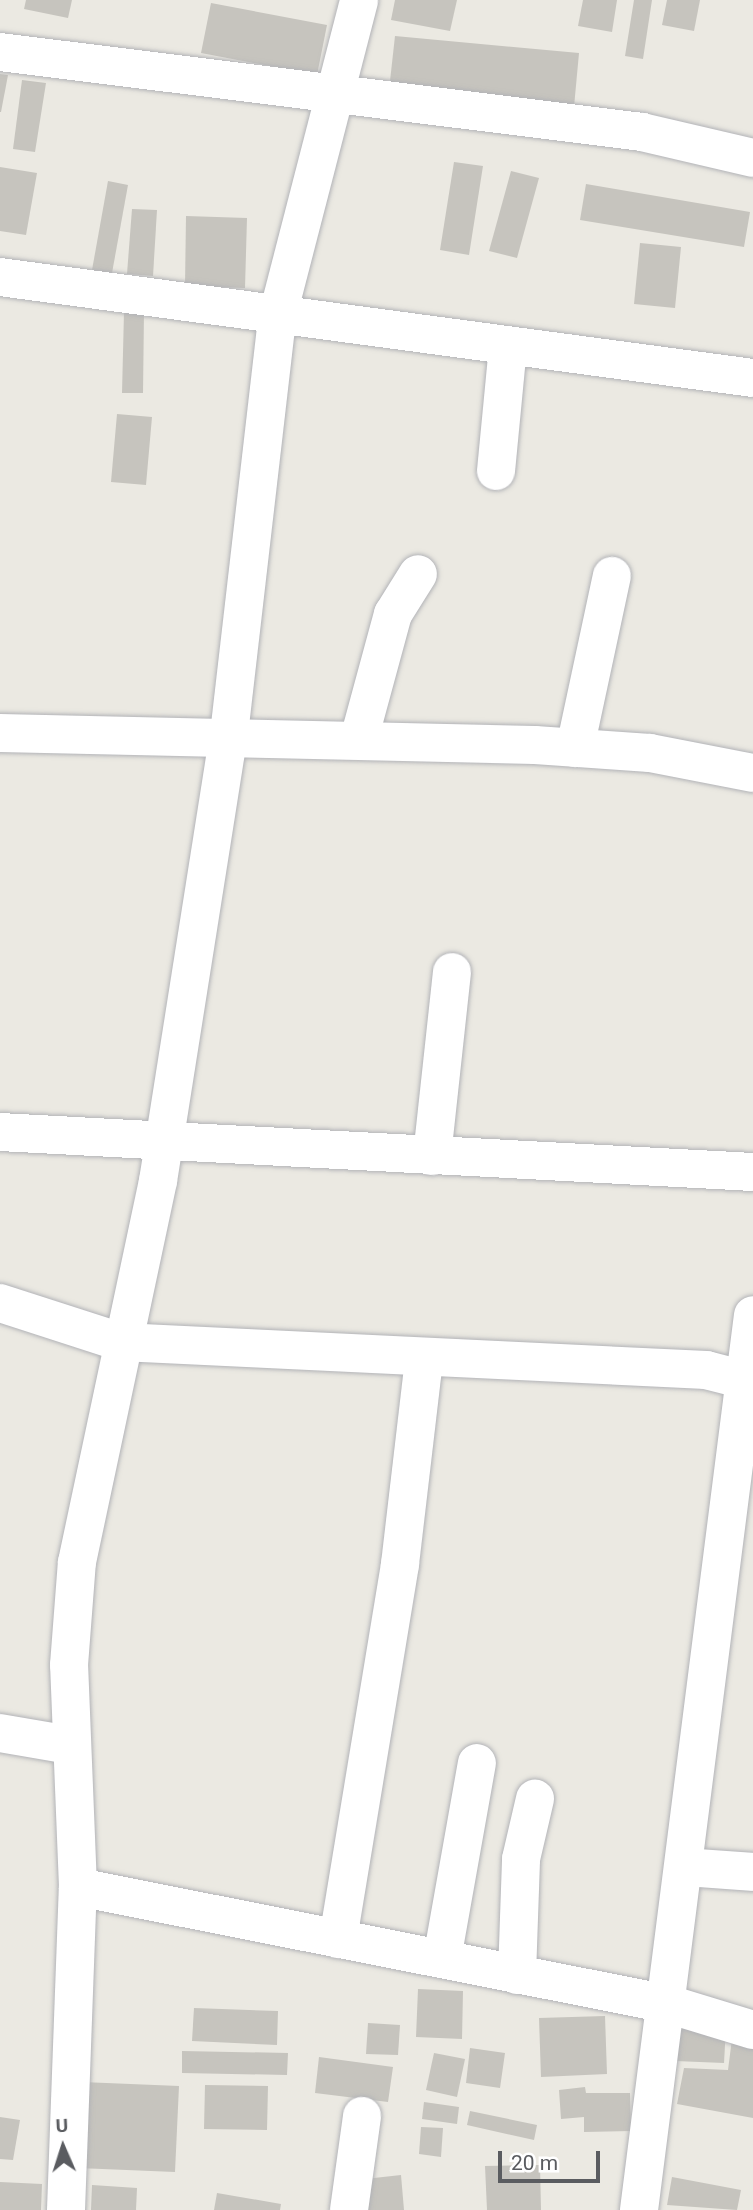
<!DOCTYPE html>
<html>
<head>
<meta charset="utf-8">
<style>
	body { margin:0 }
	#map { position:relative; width:753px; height:2210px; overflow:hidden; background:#ebe9e2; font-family:Roboto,sans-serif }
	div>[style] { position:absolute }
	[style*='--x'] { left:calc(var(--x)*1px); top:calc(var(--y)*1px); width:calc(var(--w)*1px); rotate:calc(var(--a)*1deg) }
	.building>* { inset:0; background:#c6c4be }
	.roads { filter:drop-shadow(0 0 2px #b2b3b7) drop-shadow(0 0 2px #b2b3b7) }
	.minor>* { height:38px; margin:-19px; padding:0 19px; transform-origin:19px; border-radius:19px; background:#fff }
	span { translate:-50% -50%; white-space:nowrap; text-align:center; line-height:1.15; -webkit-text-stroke:5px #fff; paint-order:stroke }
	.north { position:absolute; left:28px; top:2112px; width:70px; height:70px; -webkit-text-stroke:5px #fff; paint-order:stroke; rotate:357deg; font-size:19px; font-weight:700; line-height:28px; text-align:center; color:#5a5c60 }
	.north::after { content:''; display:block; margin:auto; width:24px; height:32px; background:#5a5c60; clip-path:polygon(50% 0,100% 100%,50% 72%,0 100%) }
	.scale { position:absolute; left:498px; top:2151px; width:102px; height:32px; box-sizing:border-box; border:4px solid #5a5c60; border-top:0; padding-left:9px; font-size:21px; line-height:24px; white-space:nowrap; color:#5a5c60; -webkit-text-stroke:5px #fff; paint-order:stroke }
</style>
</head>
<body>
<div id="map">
	<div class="building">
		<i style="clip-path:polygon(26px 0,72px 0,68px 18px,24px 9px)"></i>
		<i style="clip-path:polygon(395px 0,457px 0,450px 31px,391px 20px)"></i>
		<i style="clip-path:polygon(583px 0,617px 0,612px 32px,578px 26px)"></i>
		<i style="clip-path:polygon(634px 0,652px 0,643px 59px,625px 56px)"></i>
		<i style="clip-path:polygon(667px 0,700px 0,694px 31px,662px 25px)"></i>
		<i style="clip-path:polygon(211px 3px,327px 25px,317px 75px,201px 53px)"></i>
		<i style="clip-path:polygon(395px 36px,579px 53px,574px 107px,389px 90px)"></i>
		<i style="clip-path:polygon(0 74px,8px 75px,1px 112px,0 112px)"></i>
		<i style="clip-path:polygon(22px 80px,46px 83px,35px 152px,13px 149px)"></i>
		<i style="clip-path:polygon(454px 162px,483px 166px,469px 255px,440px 250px)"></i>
		<i style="clip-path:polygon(0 167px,37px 173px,26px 235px,0 231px)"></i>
		<i style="clip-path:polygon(511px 171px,539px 178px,517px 258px,489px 251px)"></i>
		<i style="clip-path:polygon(108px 181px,128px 185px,112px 273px,92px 270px)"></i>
		<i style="clip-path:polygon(586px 184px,750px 212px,744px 247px,580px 220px)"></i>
		<i style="clip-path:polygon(132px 209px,157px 210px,153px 276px,127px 274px)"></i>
		<i style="clip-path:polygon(186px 216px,247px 218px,245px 288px,185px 286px)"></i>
		<i style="clip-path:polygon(640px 243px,681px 247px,675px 308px,634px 304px)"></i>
		<i style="clip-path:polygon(124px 312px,144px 312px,143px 393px,122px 393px)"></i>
		<i style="clip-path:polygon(117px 414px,152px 417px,146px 485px,111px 482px)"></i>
		<i style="clip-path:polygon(418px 1989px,463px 1991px,462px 2039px,416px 2037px)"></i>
		<i style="clip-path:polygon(194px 2008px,278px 2011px,277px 2045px,192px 2041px)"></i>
		<i style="clip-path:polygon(605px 2016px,607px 2074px,541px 2077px,539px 2018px)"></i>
		<i style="clip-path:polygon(368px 2023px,400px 2025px,398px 2055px,366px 2054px)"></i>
		<i style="clip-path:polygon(677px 2025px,726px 2027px,724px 2063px,675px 2061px)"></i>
		<i style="clip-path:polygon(733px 2031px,753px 2036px,753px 2118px,677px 2104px,684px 2068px,728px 2070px)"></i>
		<i style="clip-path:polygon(470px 2048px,505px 2053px,500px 2088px,466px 2083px)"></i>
		<i style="clip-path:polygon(182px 2051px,288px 2053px,287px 2075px,182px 2073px)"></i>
		<i style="clip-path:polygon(434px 2053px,465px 2059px,457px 2097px,426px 2090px)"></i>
		<i style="clip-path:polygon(319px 2057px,393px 2067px,388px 2102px,315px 2093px)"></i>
		<i style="clip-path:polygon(82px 2082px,179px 2086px,175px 2172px,78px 2168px)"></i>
		<i style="clip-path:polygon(205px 2085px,268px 2086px,267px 2130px,204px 2129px)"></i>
		<i style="clip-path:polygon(585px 2087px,586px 2093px,630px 2093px,631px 2131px,584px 2132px,584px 2117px,561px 2119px,559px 2090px)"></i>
		<i style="clip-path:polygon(424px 2102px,459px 2107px,457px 2124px,422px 2119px)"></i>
		<i style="clip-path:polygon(470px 2111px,537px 2125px,534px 2140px,467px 2125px)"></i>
		<i style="clip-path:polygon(0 2117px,20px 2120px,13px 2160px,0 2159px)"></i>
		<i style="clip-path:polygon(421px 2127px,443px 2128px,441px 2157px,419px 2154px)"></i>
		<i style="clip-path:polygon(540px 2165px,541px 2210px,487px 2210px,485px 2166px)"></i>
		<i style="clip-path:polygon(401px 2175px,404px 2210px,359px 2210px,356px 2180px)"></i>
		<i style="clip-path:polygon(672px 2177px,741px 2190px,737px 2210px,667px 2205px)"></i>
		<i style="clip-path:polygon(0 2182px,42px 2184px,41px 2210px,0 2210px)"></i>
		<i style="clip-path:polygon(92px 2185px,137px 2188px,136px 2210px,91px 2210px)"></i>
		<i style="clip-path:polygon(217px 2193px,281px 2204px,280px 2210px,214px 2210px)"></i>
	</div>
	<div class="roads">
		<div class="minor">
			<i style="--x:0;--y:52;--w:647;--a:7.1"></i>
			<i style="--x:642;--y:132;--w:114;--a:13.2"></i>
			<i style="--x:0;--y:277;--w:760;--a:7.64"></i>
			<i style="--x:496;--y:471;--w:125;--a:-84.5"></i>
			<i style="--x:0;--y:733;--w:535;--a:1.28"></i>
			<i style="--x:535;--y:745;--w:115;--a:4"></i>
			<i style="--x:650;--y:753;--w:105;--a:11"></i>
			<i style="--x:359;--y:739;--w:130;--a:-74.8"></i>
			<i style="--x:393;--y:614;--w:47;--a:-58"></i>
			<i style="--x:575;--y:748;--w:176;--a:-77.9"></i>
			<i style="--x:0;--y:1132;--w:754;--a:3.04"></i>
			<i style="--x:432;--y:1156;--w:185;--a:-83.8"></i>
			<i style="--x:0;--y:1303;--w:127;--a:17.9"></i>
			<i style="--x:121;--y:1342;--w:586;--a:2.74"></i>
			<i style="--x:706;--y:1370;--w:49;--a:14.3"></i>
			<i style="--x:0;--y:1733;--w:71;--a:9.7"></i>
			<i style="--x:684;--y:1867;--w:69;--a:4.1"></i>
			<i style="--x:78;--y:1887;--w:601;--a:11.22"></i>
			<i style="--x:668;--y:2004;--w:89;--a:17"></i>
			<i style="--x:338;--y:1939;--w:380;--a:-80.6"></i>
			<i style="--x:400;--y:1564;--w:205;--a:-83.3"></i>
			<i style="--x:442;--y:1959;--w:199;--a:-79.9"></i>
			<i style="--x:517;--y:1975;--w:116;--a:-88"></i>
			<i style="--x:521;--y:1859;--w:62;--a:-76.9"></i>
			<i style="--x:66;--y:2210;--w:323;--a:-87.9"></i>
			<i style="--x:78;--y:1887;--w:222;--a:-92.3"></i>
			<i style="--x:69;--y:1665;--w:103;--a:-85.6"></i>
			<i style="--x:77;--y:1562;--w:390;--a:-78"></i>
			<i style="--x:158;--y:1181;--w:453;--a:-81"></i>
			<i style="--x:229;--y:734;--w:419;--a:-83.4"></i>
			<i style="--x:277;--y:318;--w:328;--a:-75.5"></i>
			<i style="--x:349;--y:2210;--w:95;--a:-82.1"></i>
			<i style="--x:639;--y:2210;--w:902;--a:-82.74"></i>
		</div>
	</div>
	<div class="north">U</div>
	<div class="scale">20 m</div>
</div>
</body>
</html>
